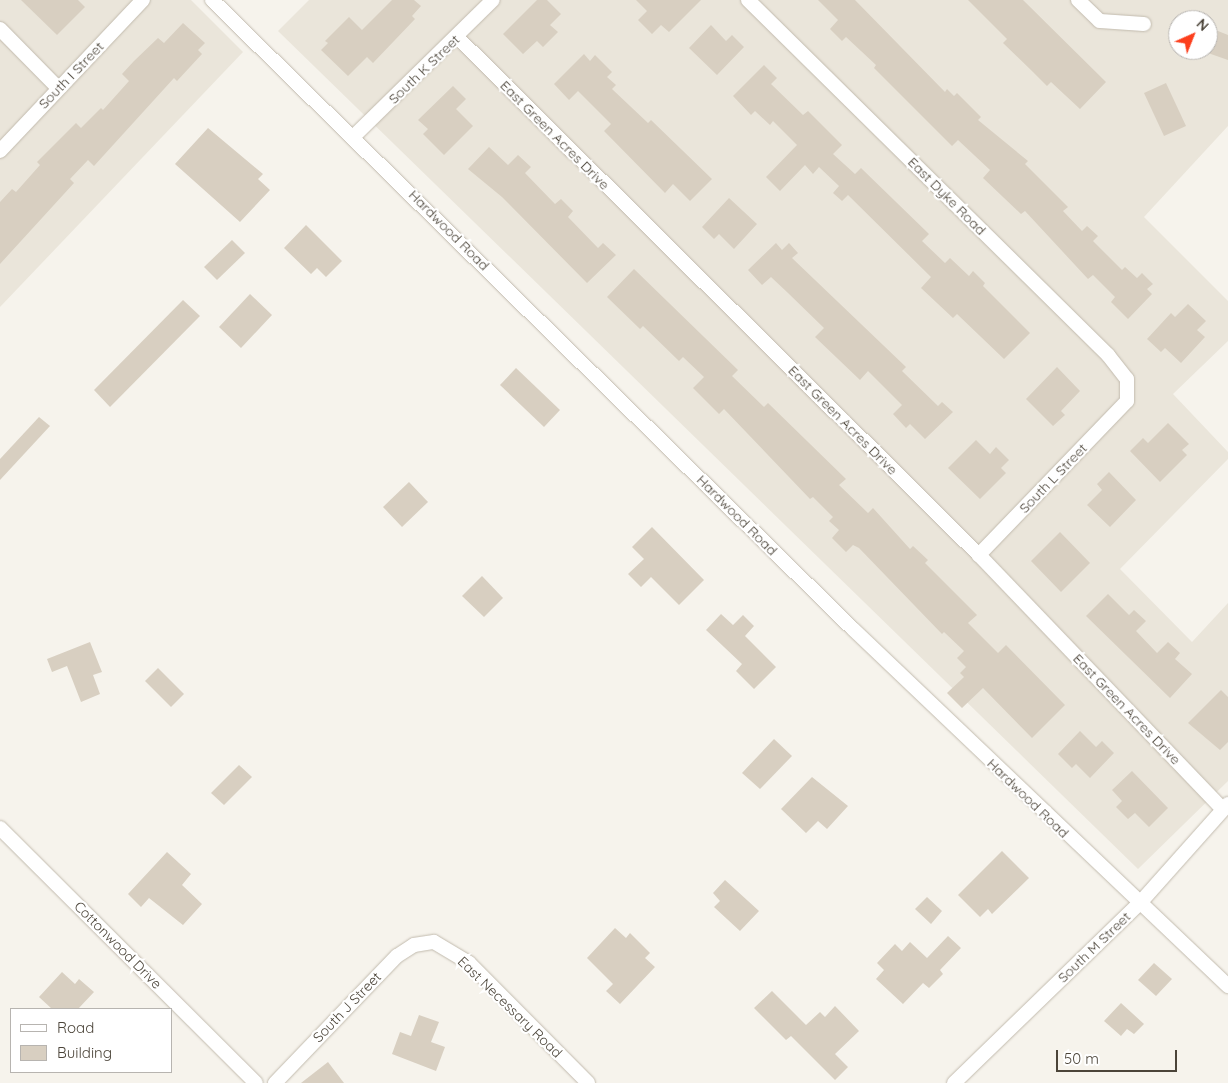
<!DOCTYPE html>
<html>
<head>
<meta charset="utf-8">
<style>
	body { margin:0 }
	#map { position:relative; width:1228px; height:1083px; overflow:hidden; background:#f6f3ec; font-family:Quicksand,sans-serif }
	div>[style] { position:absolute }
	[style*='--x'] { left:calc(var(--x)*1px); top:calc(var(--y)*1px); width:calc(var(--w)*1px); rotate:calc(var(--a)*1deg) }
	.residential>* { inset:0; background:#eae5da }
	.building>* { inset:0; background:#d8cfc1 }
	.roads { filter:drop-shadow(0 0 1px #c2bbae) drop-shadow(0 0 1px #c2bbae) }
	.minor>* { height:14px; margin:-7px; padding:0 7px; transform-origin:7px; border-radius:7px; background:#fff }
	span { translate:-50% -50%; white-space:nowrap; text-align:center; line-height:1.15; -webkit-text-stroke:4.5px #fff; paint-order:stroke }
	.street-label { font-size:14px; color:#4b4439 }
	.legend { position:absolute; left:10px; top:1008px; width:162px; height:65px; box-sizing:border-box; background:#fff; border:1px solid #b7b4b0; margin:0; padding:6px 9px; list-style:none; font-size:15px; color:#4b4439 }
	.legend li { display:flex; align-items:center; gap:10px; height:25px }
	.legend b { width:25px; border:1px solid #b7b4b0 }
	.north { position:absolute; left:1168px; top:10px; width:50px; height:50px; box-sizing:border-box; background:#fff; border:1px solid #b7b4b0; border-radius:50%; rotate:44deg; font-size:14px; font-weight:700; line-height:20px; text-align:center; color:#4b4439 }
	.north::after { content:''; display:block; margin:auto; width:18px; height:22px; background:#fc3f1d; clip-path:polygon(50% 0,100% 100%,50% 72%,0 100%) }
	.scale { position:absolute; left:1056px; top:1050px; width:121px; height:22px; box-sizing:border-box; border:2px solid #4b4439; border-top:0; padding-left:6px; font-size:15px; line-height:18px; white-space:nowrap; color:#4b4439; -webkit-text-stroke:4px #fff; paint-order:stroke }
</style>
</head>
<body>
<div id="map">
	<div class="residential">
		<i style="clip-path:polygon(0 0,191px 0,243px 52px,0 307px)"></i>
		<i style="clip-path:polygon(evenodd,309px 0,1228px 0,1228px 126px,1144px 217px,1228px 301px,1228px 341px,1173px 394px,1228px 452px,1228px 459px,1120px 569px,1192px 642px,1228px 603px,1228px 781px,1138px 869px,278px 31px,309px 0,1178px 20px,1208px 20px,1208px 50px,1178px 50px,1178px 20px)"></i>
	</div>
	<div class="building">
		<i style="clip-path:polygon(21px 0,78px 0,85px 7px,57px 35px)"></i>
		<i style="clip-path:polygon(392px 0,414px 0,421px 6px,412px 16px,415px 19px,373px 63px,367px 57px,348px 76px,321px 50px,328px 43px,325px 41px,349px 17px,362px 30px)"></i>
		<i style="clip-path:polygon(537px 0,547px 0,561px 14px,550px 25px,558px 32px,543px 47px,537px 41px,523px 54px,503px 34px)"></i>
		<i style="clip-path:polygon(636px 0,701px 0,669px 32px,661px 25px,652px 34px,638px 20px,647px 11px)"></i>
		<i style="clip-path:polygon(818px 0,855px 0,945px 92px,947px 89px,954px 96px,957px 93px,981px 117px,978px 120px,1028px 161px,1025px 164px,1068px 207px,1063px 211px,1082px 231px,1087px 226px,1098px 236px,1093px 241px,1122px 270px,1125px 267px,1137px 278px,1142px 273px,1153px 284px,1147px 289px,1152px 294px,1128px 319px,1111px 302px,1115px 297px,1093px 275px,1088px 279px,1025px 211px,1021px 214px,983px 178px,990px 170px,958px 140px,952px 146px,874px 68px,876px 65px,846px 37px,842px 41px,830px 29px,838px 20px)"></i>
		<i style="clip-path:polygon(968px 0,1023px 0,1106px 82px,1080px 109px,1051px 82px,1047px 86px,1033px 72px,1003px 43px,1007px 39px)"></i>
		<i style="clip-path:polygon(183px 23px,205px 43px,198px 50px,202px 54px,177px 81px,174px 78px,94px 166px,88px 160px,70px 179px,74px 183px,0 264px,0 202px,12px 189px,16px 192px,40px 165px,37px 162px,76px 123px,81px 128px,101px 108px,103px 110px,129px 81px,122px 74px,134px 61px,158px 38px,164px 43px)"></i>
		<i style="clip-path:polygon(711px 25px,726px 41px,732px 35px,744px 47px,717px 75px,689px 48px)"></i>
		<i style="clip-path:polygon(1208px 27px,1228px 35px,1228px 60px,1208px 53px)"></i>
		<i style="clip-path:polygon(584px 54px,590px 61px,595px 55px,612px 72px,607px 77px,616px 85px,612px 89px,648px 123px,651px 120px,712px 179px,690px 201px,673px 184px,665px 193px,604px 131px,611px 124px,578px 91px,569px 100px,554px 84px)"></i>
		<i style="clip-path:polygon(764px 65px,777px 78px,771px 84px,803px 115px,808px 111px,842px 145px,833px 154px,855px 174px,861px 168px,929px 234px,922px 241px,945px 263px,950px 258px,969px 276px,973px 271px,985px 283px,983px 286px,1030px 333px,1004px 359px,957px 314px,953px 318px,921px 288px,931px 277px,848px 195px,842px 201px,833px 193px,839px 186px,819px 167px,813px 174px,805px 165px,780px 191px,766px 177px,797px 145px,773px 121px,770px 125px,755px 111px,751px 115px,733px 96px)"></i>
		<i style="clip-path:polygon(1166px 83px,1186px 126px,1164px 136px,1144px 93px)"></i>
		<i style="clip-path:polygon(453px 86px,466px 99px,456px 109px,473px 126px,444px 155px,423px 134px,428px 129px,418px 120px)"></i>
		<i style="clip-path:polygon(208px 128px,263px 174px,258px 179px,270px 190px,240px 222px,175px 164px)"></i>
		<i style="clip-path:polygon(489px 147px,508px 165px,518px 155px,531px 167px,525px 173px,555px 204px,561px 199px,573px 211px,568px 217px,598px 248px,603px 243px,616px 255px,587px 283px,502px 197px,468px 169px)"></i>
		<i style="clip-path:polygon(729px 198px,757px 224px,734px 249px,719px 234px,714px 239px,702px 227px)"></i>
		<i style="clip-path:polygon(306px 225px,342px 261px,326px 277px,317px 268px,311px 274px,284px 248px)"></i>
		<i style="clip-path:polygon(232px 240px,245px 253px,217px 280px,204px 267px)"></i>
		<i style="clip-path:polygon(776px 243px,782px 250px,789px 243px,798px 253px,792px 258px,906px 367px,902px 371px,938px 406px,942px 402px,953px 412px,925px 439px,910px 424px,906px 428px,893px 414px,902px 405px,868px 371px,860px 380px,815px 337px,824px 328px,788px 293px,771px 277px,762px 285px,748px 270px)"></i>
		<i style="clip-path:polygon(634px 269px,738px 370px,732px 376px,764px 407px,768px 403px,846px 479px,839px 485px,868px 513px,873px 508px,910px 549px,913px 546px,928px 560px,925px 563px,977px 615px,968px 623px,998px 653px,1006px 645px,1065px 705px,1032px 738px,983px 688px,962px 708px,947px 693px,964px 677px,960px 673px,966px 667px,957px 658px,964px 651px,944px 632px,942px 634px,859px 548px,853px 545px,846px 552px,832px 538px,839px 530px,829px 521px,833px 517px,813px 497px,810px 499px,724px 409px,719px 414px,693px 388px,704px 377px,683px 357px,679px 361px,643px 326px,640px 329px,607px 297px)"></i>
		<i style="clip-path:polygon(250px 294px,272px 315px,241px 348px,219px 327px)"></i>
		<i style="clip-path:polygon(183px 300px,200px 316px,110px 407px,94px 390px)"></i>
		<i style="clip-path:polygon(1188px 304px,1206px 321px,1197px 330px,1205px 337px,1181px 363px,1165px 348px,1161px 352px,1147px 339px,1171px 313px,1175px 317px)"></i>
		<i style="clip-path:polygon(1057px 367px,1080px 391px,1061px 411px,1065px 415px,1053px 426px,1026px 399px)"></i>
		<i style="clip-path:polygon(516px 368px,560px 410px,544px 427px,500px 385px)"></i>
		<i style="clip-path:polygon(39px 417px,50px 426px,0 480px,0 459px)"></i>
		<i style="clip-path:polygon(1168px 423px,1189px 444px,1182px 450px,1187px 455px,1160px 482px,1130px 451px,1143px 438px,1148px 443px)"></i>
		<i style="clip-path:polygon(976px 440px,990px 454px,996px 447px,1009px 460px,1001px 468px,1006px 473px,980px 499px,948px 468px)"></i>
		<i style="clip-path:polygon(1109px 472px,1136px 500px,1110px 527px,1087px 505px,1102px 490px,1097px 484px)"></i>
		<i style="clip-path:polygon(409px 482px,428px 502px,402px 527px,383px 507px)"></i>
		<i style="clip-path:polygon(652px 527px,704px 580px,679px 605px,651px 577px,641px 587px,628px 574px,644px 559px,632px 547px)"></i>
		<i style="clip-path:polygon(1060px 532px,1090px 563px,1061px 592px,1031px 561px)"></i>
		<i style="clip-path:polygon(482px 576px,503px 598px,484px 617px,462px 596px)"></i>
		<i style="clip-path:polygon(1108px 594px,1129px 615px,1134px 610px,1146px 621px,1136px 631px,1157px 653px,1168px 642px,1180px 653px,1175px 659px,1192px 674px,1170px 698px,1086px 616px)"></i>
		<i style="clip-path:polygon(721px 614px,733px 625px,743px 615px,754px 626px,745px 636px,776px 667px,754px 689px,736px 671px,742px 664px,706px 630px)"></i>
		<i style="clip-path:polygon(90px 642px,102px 672px,93px 675px,100px 694px,81px 702px,67px 666px,52px 672px,47px 659px)"></i>
		<i style="clip-path:polygon(158px 668px,184px 694px,171px 707px,145px 681px)"></i>
		<i style="clip-path:polygon(1221px 690px,1228px 697px,1228px 742px,1220px 750px,1188px 723px)"></i>
		<i style="clip-path:polygon(1080px 731px,1096px 747px,1102px 741px,1114px 753px,1090px 778px,1076px 764px,1072px 768px,1058px 754px)"></i>
		<i style="clip-path:polygon(774px 739px,792px 756px,760px 789px,742px 773px)"></i>
		<i style="clip-path:polygon(239px 765px,252px 777px,224px 805px,211px 793px)"></i>
		<i style="clip-path:polygon(1132px 771px,1168px 808px,1149px 827px,1135px 813px,1128px 819px,1116px 807px,1122px 801px,1112px 790px)"></i>
		<i style="clip-path:polygon(812px 777px,848px 806px,827px 829px,818px 821px,806px 833px,781px 809px)"></i>
		<i style="clip-path:polygon(1002px 851px,1029px 878px,992px 914px,988px 909px,980px 917px,958px 895px)"></i>
		<i style="clip-path:polygon(167px 852px,191px 874px,182px 885px,202px 904px,183px 925px,149px 898px,141px 907px,128px 894px)"></i>
		<i style="clip-path:polygon(725px 880px,759px 911px,740px 931px,714px 907px,720px 901px,713px 893px)"></i>
		<i style="clip-path:polygon(927px 897px,942px 911px,931px 924px,915px 909px)"></i>
		<i style="clip-path:polygon(615px 928px,626px 938px,630px 933px,650px 953px,645px 958px,655px 967px,620px 1004px,606px 991px,613px 984px,587px 958px)"></i>
		<i style="clip-path:polygon(948px 936px,961px 948px,940px 970px,943px 974px,929px 988px,923px 983px,903px 1004px,876px 979px,884px 970px,877px 963px,895px 944px,902px 951px,910px 942px,927px 958px)"></i>
		<i style="clip-path:polygon(1154px 963px,1172px 979px,1156px 996px,1138px 980px)"></i>
		<i style="clip-path:polygon(62px 972px,75px 984px,79px 979px,94px 992px,78px 1009px,52px 1009px,39px 997px)"></i>
		<i style="clip-path:polygon(772px 991px,806px 1025px,820px 1012px,825px 1017px,835px 1006px,859px 1031px,835px 1054px,848px 1067px,835px 1080px,791px 1036px,786px 1040px,754px 1008px)"></i>
		<i style="clip-path:polygon(1121px 1003px,1144px 1024px,1134px 1034px,1127px 1029px,1121px 1036px,1104px 1021px)"></i>
		<i style="clip-path:polygon(419px 1015px,439px 1022px,431px 1042px,445px 1047px,436px 1071px,392px 1054px,400px 1032px,411px 1036px)"></i>
		<i style="clip-path:polygon(328px 1062px,344px 1083px,301px 1083px)"></i>
	</div>
	<div class="roads">
		<div class="minor">
			<i style="--x:212;--y:0;--w:898;--a:44.46"></i>
			<i style="--x:853;--y:629;--w:518;--a:43.59"></i>
			<i style="--x:748;--y:0;--w:506;--a:44.6"></i>
			<i style="--x:1108;--y:355;--w:31;--a:52"></i>
			<i style="--x:1127;--y:379;--w:22;--a:90"></i>
			<i style="--x:1127;--y:401;--w:214;--a:133.9"></i>
			<i style="--x:1078;--y:0;--w:30;--a:44"></i>
			<i style="--x:1100;--y:21;--w:44;--a:3.9"></i>
			<i style="--x:0;--y:29;--w:83;--a:45.5"></i>
			<i style="--x:457;--y:37;--w:735;--a:44.78"></i>
			<i style="--x:979;--y:555;--w:352;--a:46.2"></i>
			<i style="--x:354;--y:136;--w:194;--a:-44.4"></i>
			<i style="--x:0;--y:151;--w:208;--a:-46.6"></i>
			<i style="--x:0;--y:828;--w:361;--a:44.9"></i>
			<i style="--x:275;--y:1083;--w:176;--a:-46.2"></i>
			<i style="--x:397;--y:956;--w:20;--a:-33"></i>
			<i style="--x:414;--y:945;--w:20;--a:-9"></i>
			<i style="--x:434;--y:942;--w:41;--a:31"></i>
			<i style="--x:469;--y:963;--w:169;--a:45.2"></i>
			<i style="--x:954;--y:1083;--w:257;--a:-44.1"></i>
			<i style="--x:1139;--y:904;--w:134;--a:-48.3"></i>
		</div>
	</div>
	<div class="street-label">
		<span style="left:424px;top:69px;rotate:-44deg">South K Street</span>
		<span style="left:71px;top:75px;rotate:-46deg">South I Street</span>
		<span style="left:555px;top:135px;rotate:45deg">East Green Acres Drive</span>
		<span style="left:947px;top:196px;rotate:45deg">East Dyke Road</span>
		<span style="left:449px;top:230px;rotate:45deg">Hardwood Road</span>
		<span style="left:843px;top:420px;rotate:45deg">East Green Acres Drive</span>
		<span style="left:1053px;top:478px;rotate:-46deg">South L Street</span>
		<span style="left:737px;top:515px;rotate:45deg">Hardwood Road</span>
		<span style="left:1127px;top:709px;rotate:46deg">East Green Acres Drive</span>
		<span style="left:1028px;top:798px;rotate:44deg">Hardwood Road</span>
		<span style="left:118px;top:945px;rotate:45deg">Cottonwood Drive</span>
		<span style="left:1094px;top:947px;rotate:-44deg">South M Street</span>
		<span style="left:347px;top:1007px;rotate:-46deg">South J Street</span>
		<span style="left:510px;top:1007px;rotate:44deg">East Necessary Road</span>
	</div>
	<ul class="legend">
	<li><b style="height:6px;background:#fff"></b>Road</li>
	<li><b style="height:14px;background:#d8cfc1"></b>Building</li>
	</ul>
	<div class="north">N</div>
	<div class="scale">50 m</div>
</div>
</body>
</html>
